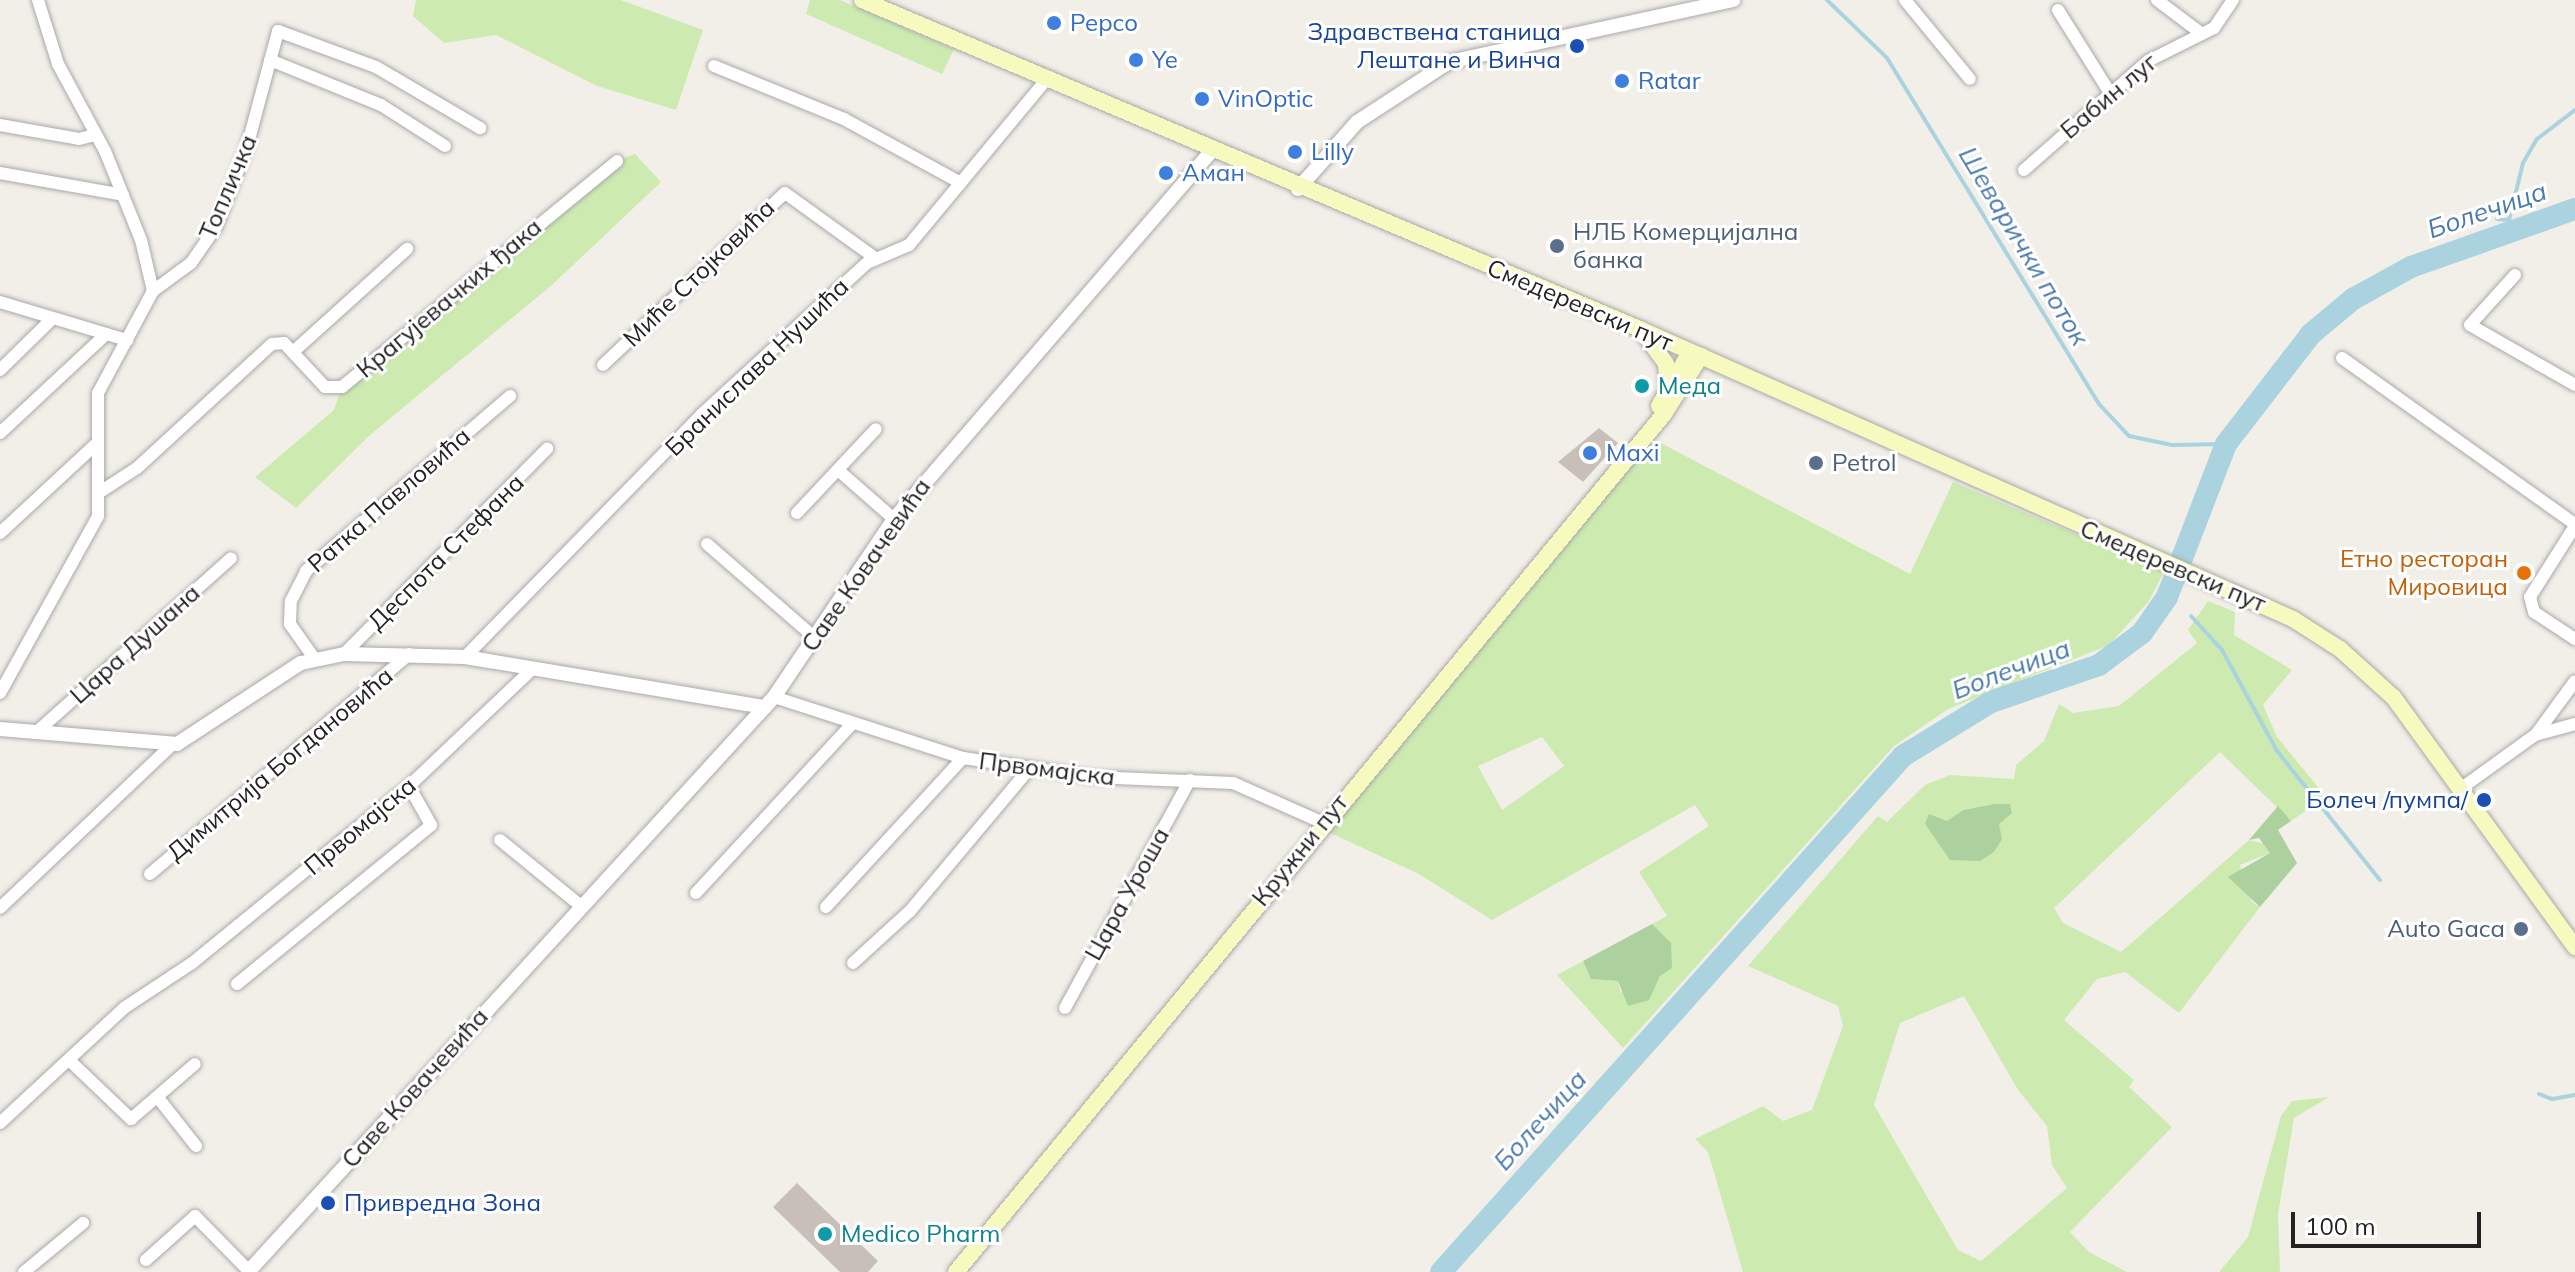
<!DOCTYPE html>
<html>
<head>
<meta charset="utf-8">
<style>
	body { margin:0 }
	#map { position:relative; width:2575px; height:1272px; overflow:hidden; background:#f2efe9; font-family:Mulish,sans-serif }
	div>[style] { position:absolute }
	[style*='--x'] { left:calc(var(--x)*1px); top:calc(var(--y)*1px); width:calc(var(--w)*1px); rotate:calc(var(--a)*1deg) }
	.grass>* { inset:0; background:#cdebb0 }
	.forest>* { inset:0; background:#add19e }
	.stream>* { height:4px; margin:-2px; padding:0 2px; transform-origin:2px; border-radius:2px; background:#aad3df }
	.river>* { height:22px; margin:-11px; padding:0 11px; transform-origin:11px; border-radius:11px; background:#aad3df }
	.building>* { inset:0; background:#c7bfb8 }
	.roads { filter:drop-shadow(0 0 2px #a9a9a9) drop-shadow(0 0 2px #a9a9a9) }
	.minor>* { height:12px; margin:-6px; padding:0 6px; transform-origin:6px; border-radius:6px; background:#fff }
	.tertiary>* { height:14px; margin:-7px; padding:0 7px; transform-origin:7px; border-radius:7px; background:#fff }
	.secondary>* { height:16px; margin:-8px; padding:0 8px; transform-origin:8px; border-radius:8px; background:#f7fabf }
	.dots>* { width:22px; height:22px; translate:-50% -50%; box-sizing:border-box; border:4px solid #fff; border-radius:50% }
	span { translate:-50% -50%; white-space:nowrap; text-align:center; line-height:1.15; -webkit-text-stroke:6px #fff; paint-order:stroke }
	.shop-label { font-size:24px; color:#366cbe }
	.left { translate:0 -50%; text-align:left }
	.transit-label { font-size:24px; color:#164399 }
	.right { translate:-100% -50%; text-align:right }
	.street-label { font-size:24px; color:#222 }
	.service-label { font-size:24px; color:#4e5e75 }
	.culture-label { font-size:24px; color:#0d838f }
	.food-label { font-size:24px; color:#c56008 }
	.water-label { font-size:26px; color:#4a7aab; font-style:italic }
	.scale { position:absolute; left:2291px; top:1212px; width:190px; height:36px; box-sizing:border-box; border:4px solid #222; border-top:0; padding-left:10px; font-size:24px; line-height:28px; white-space:nowrap; color:#222; -webkit-text-stroke:6px #fff; paint-order:stroke }
</style>
</head>
<body>
<div id="map">
	<div class="grass">
		<i style="clip-path:polygon(416px 0,621px 0,703px 30px,676px 110px,597px 86px,496px 35px,444px 43px,413px 16px)"></i>
		<i style="clip-path:polygon(810px 0,840px 0,954px 49px,942px 74px,806px 14px)"></i>
		<i style="clip-path:polygon(635px 154px,661px 182px,552px 285px,370px 435px,296px 508px,255px 477px,334px 410px,342px 387px,617px 161px)"></i>
		<i style="clip-path:polygon(evenodd,1659px 442px,1910px 574px,1953px 482px,2164px 572px,2149px 601px,2109px 645px,1948px 709px,1894px 746px,1623px 1048px,1557px 975px,1583px 961px,1591px 979px,1618px 981px,1621px 993px,1656px 934px,1652px 924px,1667px 916px,1639px 872px,1709px 826px,1695px 805px,1492px 920px,1419px 874px,1328px 832px,1649px 445px,1659px 442px,1542px 737px,1564px 766px,1502px 810px,1478px 766px,1542px 737px)"></i>
		<i style="clip-path:polygon(evenodd,2208px 601px,2235px 612px,2234px 635px,2292px 670px,2263px 705px,2277px 737px,2326px 797px,2291px 821px,2220px 752px,2054px 908px,2063px 923px,2121px 952px,2249px 840px,2269px 845px,2270px 853px,2240px 865px,2252px 902px,2260px 907px,2179px 1013px,2125px 972px,2097px 979px,2064px 1020px,2134px 1080px,2129px 1087px,2172px 1127px,2070px 1232px,2089px 1252px,2127px 1272px,1743px 1272px,1708px 1152px,1695px 1139px,1763px 1106px,1783px 1121px,1812px 1110px,1843px 1026px,1838px 1006px,1748px 966px,1878px 816px,1887px 822px,1925px 785px,1950px 775px,2014px 779px,2016px 765px,2044px 741px,2059px 704px,2073px 713px,2119px 706px,2197px 643px,2188px 630px,2208px 601px,1994px 804px,1950px 859px,1925px 824px,1947px 821px,1963px 810px,1994px 804px,2208px 601px,1964px 996px,2018px 1090px,2047px 1126px,2052px 1165px,2067px 1188px,1981px 1261px,1958px 1250px,1874px 1105px,1900px 1023px,1964px 996px)"></i>
		<i style="clip-path:polygon(2329px 1097px,2294px 1118px,2278px 1214px,2280px 1272px,2219px 1272px,2248px 1237px,2281px 1116px,2292px 1101px)"></i>
	</div>
	<div class="forest">
		<i style="clip-path:polygon(1994px 804px,2010px 804px,2012px 813px,1999px 824px,2002px 839px,1994px 852px,1980px 861px,1950px 860px,1925px 824px,1929px 814px,1947px 821px,1963px 810px)"></i>
		<i style="clip-path:polygon(2278px 806px,2291px 821px,2278px 830px,2297px 863px,2260px 907px,2228px 877px,2270px 853px,2259px 838px,2249px 840px)"></i>
		<i style="clip-path:polygon(1652px 924px,1671px 943px,1672px 968px,1660px 976px,1649px 1000px,1628px 1006px,1618px 981px,1591px 979px,1583px 961px)"></i>
	</div>
	<div class="stream">
		<i style="--x:1827;--y:0;--w:83;--a:44"></i>
		<i style="--x:1887;--y:58;--w:406;--a:58.5"></i>
		<i style="--x:2099;--y:404;--w:44;--a:46.8"></i>
		<i style="--x:2129;--y:436;--w:44;--a:11.8"></i>
		<i style="--x:2172;--y:445;--w:54;--a:-1.1"></i>
		<i style="--x:2497;--y:219;--w:12;--a:5"></i>
		<i style="--x:2509;--y:220;--w:59;--a:-76.2"></i>
		<i style="--x:2523;--y:163;--w:28;--a:-60"></i>
		<i style="--x:2537;--y:139;--w:48;--a:-37.3"></i>
		<i style="--x:2167;--y:597;--w:9;--a:32"></i>
		<i style="--x:2191;--y:616;--w:46;--a:47.6"></i>
		<i style="--x:2222;--y:650;--w:115;--a:61.4"></i>
		<i style="--x:2277;--y:751;--w:165;--a:51.4"></i>
		<i style="--x:2539;--y:1094;--w:14;--a:21"></i>
		<i style="--x:2552;--y:1099;--w:23;--a:-10"></i>
	</div>
	<div class="river">
		<i style="--x:1441;--y:1272;--w:693;--a:-48.16"></i>
		<i style="--x:1903;--y:756;--w:103;--a:-31.5"></i>
		<i style="--x:1991;--y:702;--w:114;--a:-18.9"></i>
		<i style="--x:2099;--y:665;--w:54;--a:-36.7"></i>
		<i style="--x:2142;--y:633;--w:44;--a:-55.2"></i>
		<i style="--x:2167;--y:597;--w:164;--a:-68.9"></i>
		<i style="--x:2226;--y:444;--w:139;--a:-52.3"></i>
		<i style="--x:2311;--y:334;--w:55;--a:-39.8"></i>
		<i style="--x:2353;--y:299;--w:66;--a:-28.9"></i>
		<i style="--x:2411;--y:267;--w:174;--a:-19.5"></i>
	</div>
	<div class="building">
		<i style="clip-path:polygon(1599px 428px,1618px 443px,1583px 482px,1558px 462px)"></i>
		<i style="clip-path:polygon(797px 1183px,878px 1261px,868px 1272px,840px 1272px,773px 1207px)"></i>
	</div>
	<div class="roads">
		<div class="minor">
			<i style="--x:1905;--y:0;--w:102;--a:50.6"></i>
			<i style="--x:2157;--y:0;--w:56;--a:37.1"></i>
			<i style="--x:2058;--y:10;--w:98;--a:57.9"></i>
			<i style="--x:270;--y:60;--w:120;--a:22.1"></i>
			<i style="--x:381;--y:105;--w:76;--a:32.6"></i>
			<i style="--x:714;--y:66;--w:140;--a:22.2"></i>
			<i style="--x:844;--y:119;--w:133;--a:28.7"></i>
			<i style="--x:0;--y:125;--w:80;--a:10"></i>
			<i style="--x:79;--y:139;--w:16;--a:-14"></i>
			<i style="--x:2024;--y:170;--w:165;--a:-41.3"></i>
			<i style="--x:2148;--y:61;--w:74;--a:-26.6"></i>
			<i style="--x:2214;--y:28;--w:34;--a:-56"></i>
			<i style="--x:0;--y:173;--w:125;--a:10.1"></i>
			<i style="--x:2515;--y:275;--w:67;--a:132"></i>
			<i style="--x:2470;--y:325;--w:121;--a:29.7"></i>
			<i style="--x:153;--y:291;--w:47;--a:-36.4"></i>
			<i style="--x:191;--y:263;--w:44;--a:-55.2"></i>
			<i style="--x:216;--y:227;--w:86;--a:-68.8"></i>
			<i style="--x:247;--y:147;--w:120;--a:-75"></i>
			<i style="--x:278;--y:31;--w:104;--a:20.2"></i>
			<i style="--x:376;--y:67;--w:121;--a:30.4"></i>
			<i style="--x:0;--y:302;--w:133;--a:16.7"></i>
			<i style="--x:293;--y:352;--w:154;--a:-42.1"></i>
			<i style="--x:2342;--y:358;--w:286;--a:35.5"></i>
			<i style="--x:603;--y:365;--w:250;--a:-43.4"></i>
			<i style="--x:785;--y:193;--w:111;--a:35.8"></i>
			<i style="--x:0;--y:370;--w:74;--a:-44.5"></i>
			<i style="--x:0;--y:433;--w:145;--a:-43"></i>
			<i style="--x:838;--y:470;--w:74;--a:41.2"></i>
			<i style="--x:100;--y:492;--w:44;--a:-33"></i>
			<i style="--x:137;--y:468;--w:183;--a:-42.6"></i>
			<i style="--x:272;--y:344;--w:12;--a:-5"></i>
			<i style="--x:284;--y:343;--w:60;--a:47"></i>
			<i style="--x:325;--y:387;--w:17;--a:0"></i>
			<i style="--x:342;--y:387;--w:356;--a:-39.4"></i>
			<i style="--x:797;--y:513;--w:115;--a:-46.8"></i>
			<i style="--x:2575;--y:526;--w:84;--a:122.4"></i>
			<i style="--x:2530;--y:597;--w:16;--a:75"></i>
			<i style="--x:2534;--y:612;--w:49;--a:33.4"></i>
			<i style="--x:0;--y:533;--w:131;--a:-42.8"></i>
			<i style="--x:707;--y:544;--w:143;--a:41"></i>
			<i style="--x:344;--y:654;--w:289;--a:-45.3"></i>
			<i style="--x:465;--y:657;--w:338;--a:-45.7"></i>
			<i style="--x:701;--y:415;--w:225;--a:-42.5"></i>
			<i style="--x:867;--y:263;--w:46;--a:-23.2"></i>
			<i style="--x:909;--y:245;--w:214;--a:-50.3"></i>
			<i style="--x:314;--y:658;--w:42;--a:-125.2"></i>
			<i style="--x:290;--y:624;--w:23;--a:-88"></i>
			<i style="--x:291;--y:601;--w:34;--a:-63"></i>
			<i style="--x:306;--y:571;--w:269;--a:-40.6"></i>
			<i style="--x:0;--y:693;--w:202;--a:-61"></i>
			<i style="--x:98;--y:516;--w:123;--a:-90"></i>
			<i style="--x:98;--y:393;--w:116;--a:-61.7"></i>
			<i style="--x:153;--y:291;--w:52;--a:-103.2"></i>
			<i style="--x:141;--y:240;--w:96;--a:-112"></i>
			<i style="--x:105;--y:151;--w:99;--a:-118.4"></i>
			<i style="--x:58;--y:64;--w:67;--a:-107.4"></i>
			<i style="--x:774;--y:697;--w:199;--a:17.9"></i>
			<i style="--x:963;--y:758;--w:131;--a:8.3"></i>
			<i style="--x:1093;--y:777;--w:140;--a:2.5"></i>
			<i style="--x:1233;--y:783;--w:96;--a:23.9"></i>
			<i style="--x:40;--y:729;--w:256;--a:-41.8"></i>
			<i style="--x:2537;--y:733;--w:64;--a:-53.8"></i>
			<i style="--x:2463;--y:787;--w:89;--a:-35.8"></i>
			<i style="--x:2535;--y:735;--w:41;--a:-15.4"></i>
			<i style="--x:500;--y:840;--w:104;--a:39.2"></i>
			<i style="--x:150;--y:874;--w:340;--a:-40.3"></i>
			<i style="--x:696;--y:893;--w:230;--a:-47.3"></i>
			<i style="--x:826;--y:907;--w:202;--a:-47.4"></i>
			<i style="--x:0;--y:908;--w:237;--a:-43.5"></i>
			<i style="--x:853;--y:963;--w:77;--a:-42.4"></i>
			<i style="--x:910;--y:911;--w:185;--a:-50"></i>
			<i style="--x:237;--y:984;--w:251;--a:-39.3"></i>
			<i style="--x:431;--y:825;--w:45;--a:-119.4"></i>
			<i style="--x:1065;--y:1008;--w:260;--a:-61.3"></i>
			<i style="--x:69;--y:1060;--w:86;--a:43.6"></i>
			<i style="--x:131;--y:1119;--w:84;--a:-40.7"></i>
			<i style="--x:159;--y:1099;--w:60;--a:51.8"></i>
			<i style="--x:0;--y:1123;--w:169;--a:-42.8"></i>
			<i style="--x:124;--y:1008;--w:82;--a:-33.5"></i>
			<i style="--x:192;--y:963;--w:280;--a:-39.2"></i>
			<i style="--x:409;--y:786;--w:167;--a:-43.5"></i>
			<i style="--x:146;--y:1260;--w:66;--a:-41.9"></i>
			<i style="--x:195;--y:1216;--w:77;--a:45.5"></i>
			<i style="--x:24;--y:1272;--w:77;--a:-39.7"></i>
		</div>
		<div class="tertiary">
			<i style="--x:1298;--y:189;--w:89;--a:-48.6"></i>
			<i style="--x:1357;--y:122;--w:110;--a:-33.1"></i>
			<i style="--x:1449;--y:62;--w:291;--a:-12.3"></i>
			<i style="--x:0;--y:729;--w:178;--a:4.8"></i>
			<i style="--x:177;--y:744;--w:148;--a:-33.2"></i>
			<i style="--x:301;--y:663;--w:44;--a:-11.8"></i>
			<i style="--x:344;--y:654;--w:121;--a:1.4"></i>
			<i style="--x:465;--y:657;--w:304;--a:9.5"></i>
			<i style="--x:248;--y:1272;--w:779;--a:-47.55"></i>
			<i style="--x:774;--y:697;--w:215;--a:-56"></i>
			<i style="--x:894;--y:519;--w:487;--a:-49.2"></i>
		</div>
		<div class="secondary">
			<i style="--x:862;--y:0;--w:847;--a:22.93"></i>
			<i style="--x:1642;--y:330;--w:712;--a:23.94"></i>
			<i style="--x:2293;--y:619;--w:56;--a:32.6"></i>
			<i style="--x:2340;--y:649;--w:73;--a:42.2"></i>
			<i style="--x:2394;--y:698;--w:308;--a:54"></i>
			<i style="--x:1643;--y:332;--w:39;--a:54"></i>
			<i style="--x:1666;--y:364;--w:24;--a:85"></i>
			<i style="--x:1659;--y:406;--w:62;--a:-60.1"></i>
			<i style="--x:956;--y:1272;--w:1112;--a:-50.47"></i>
			<i style="--x:1664;--y:414;--w:69;--a:-57.5"></i>
		</div>
	</div>
	<div class="dots">
		<i style="left:1054px;top:23px;background:#3f7fe0"></i>
		<i style="left:1577px;top:46px;background:#1a4fb4"></i>
		<i style="left:1136px;top:60px;background:#3f7fe0"></i>
		<i style="left:1622px;top:81px;background:#3f7fe0"></i>
		<i style="left:1202px;top:99px;background:#3f7fe0"></i>
		<i style="left:1295px;top:152px;background:#3f7fe0"></i>
		<i style="left:1166px;top:173px;background:#3f7fe0"></i>
		<i style="left:1557px;top:246px;background:#5c6f8a"></i>
		<i style="left:1642px;top:386px;background:#0f9aa8"></i>
		<i style="left:1590px;top:453px;background:#3f7fe0"></i>
		<i style="left:1816px;top:463px;background:#5c6f8a"></i>
		<i style="left:2524px;top:573px;background:#e8710a"></i>
		<i style="left:2484px;top:800px;background:#1a4fb4"></i>
		<i style="left:2521px;top:929px;background:#5c6f8a"></i>
		<i style="left:328px;top:1203px;background:#1a4fb4"></i>
		<i style="left:825px;top:1234px;background:#0f9aa8"></i>
	</div>
	<div class="shop-label">
		<span class="left" style="left:1070px;top:23px">Pepco</span>
		<span class="left" style="left:1152px;top:60px">Ye</span>
		<span class="left" style="left:1638px;top:81px">Ratar</span>
		<span class="left" style="left:1218px;top:99px">VinOptic</span>
		<span class="left" style="left:1311px;top:152px">Lilly</span>
		<span class="left" style="left:1182px;top:173px">Аман</span>
		<span class="left" style="left:1606px;top:453px">Maxi</span>
	</div>
	<div class="transit-label">
		<span class="right" style="left:1561px;top:46px">Здравствена станица<br>Лештане и Винча</span>
		<span class="right" style="left:2468px;top:800px">Болеч /пумпа/</span>
		<span class="left" style="left:344px;top:1203px">Привредна Зона</span>
	</div>
	<div class="street-label">
		<span style="left:2109px;top:96px;rotate:-40deg">Бабин луг</span>
		<span style="left:228px;top:187px;rotate:-67deg">Топличка</span>
		<span style="left:699px;top:273px;rotate:-44deg">Миће Стојковића</span>
		<span style="left:449px;top:298px;rotate:-40deg">Крагујевачких ђака</span>
		<span style="left:1580px;top:305px;rotate:23deg">Смедеревски пут</span>
		<span style="left:757px;top:367px;rotate:-44deg">Бранислава Нушића</span>
		<span style="left:389px;top:500px;rotate:-41deg">Ратка Павловића</span>
		<span style="left:446px;top:552px;rotate:-45deg">Деспота Стефана</span>
		<span style="left:866px;top:565px;rotate:-55deg">Саве Ковачевића</span>
		<span style="left:2173px;top:566px;rotate:23deg">Смедеревски пут</span>
		<span style="left:135px;top:644px;rotate:-42deg">Цара Душана</span>
		<span style="left:280px;top:764px;rotate:-40deg">Димитрија Богдановића</span>
		<span style="left:1047px;top:769px;rotate:7deg">Првомајска</span>
		<span style="left:360px;top:826px;rotate:-40deg">Првомајска</span>
		<span style="left:1300px;top:850px;rotate:-51deg">Кружни пут</span>
		<span style="left:1127px;top:894px;rotate:-61deg">Цара Уроша</span>
		<span style="left:415px;top:1088px;rotate:-48deg">Саве Ковачевића</span>
	</div>
	<div class="service-label">
		<span class="left" style="left:1573px;top:246px">НЛБ Комерцијална<br>банка</span>
		<span class="left" style="left:1832px;top:463px">Petrol</span>
		<span class="right" style="left:2505px;top:929px">Auto Gaca</span>
	</div>
	<div class="culture-label">
		<span class="left" style="left:1658px;top:386px">Меда</span>
		<span class="left" style="left:841px;top:1234px">Medico Pharm</span>
	</div>
	<div class="food-label">
		<span class="right" style="left:2508px;top:573px">Етно ресторан<br>Мировица</span>
	</div>
	<div class="water-label">
		<span style="left:2487px;top:210px;rotate:-19deg">Болечица</span>
		<span style="left:2024px;top:246px;rotate:59deg">Шеварички поток</span>
		<span style="left:2011px;top:669px;rotate:-21deg">Болечица</span>
		<span style="left:1540px;top:1120px;rotate:-48deg">Болечица</span>
	</div>
	<div class="scale">100 m</div>
</div>
</body>
</html>
